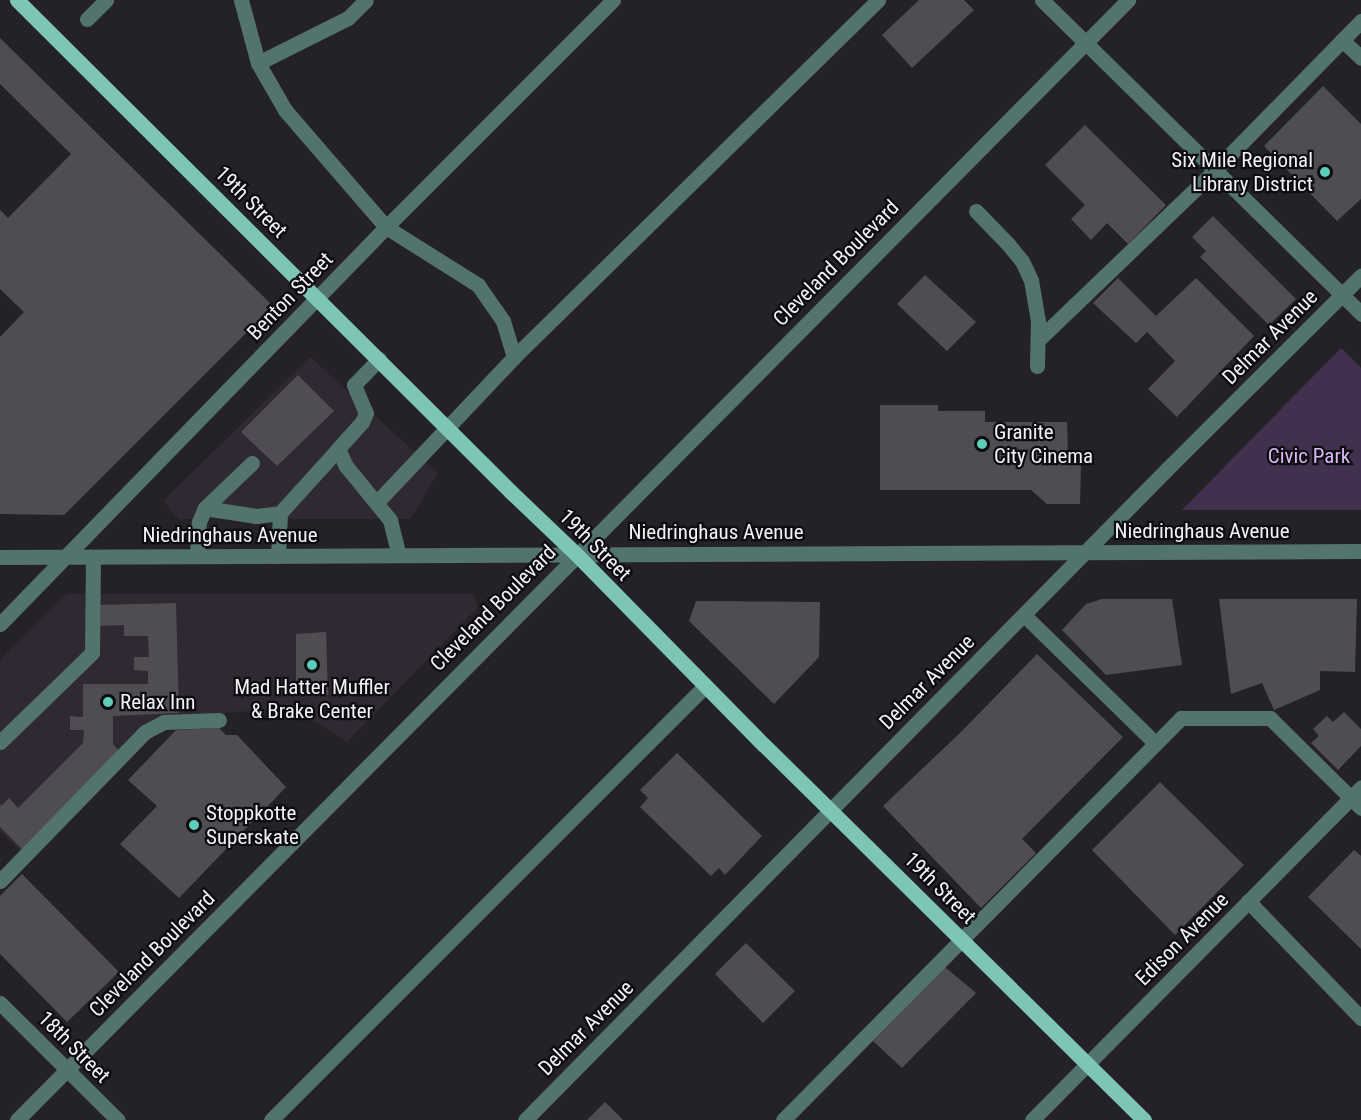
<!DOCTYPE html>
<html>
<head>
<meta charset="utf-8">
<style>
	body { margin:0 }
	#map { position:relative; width:1361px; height:1120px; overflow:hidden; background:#252227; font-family:"Roboto Condensed",sans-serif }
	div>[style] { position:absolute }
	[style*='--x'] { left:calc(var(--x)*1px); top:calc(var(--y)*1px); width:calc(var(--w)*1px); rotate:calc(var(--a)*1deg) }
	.built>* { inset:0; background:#2f2933 }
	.green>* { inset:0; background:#41304e }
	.building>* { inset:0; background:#504d52 }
	.minor>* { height:15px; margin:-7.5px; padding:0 7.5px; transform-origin:7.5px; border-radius:7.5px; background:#52746c }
	.major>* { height:15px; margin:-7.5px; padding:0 7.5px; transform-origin:7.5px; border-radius:7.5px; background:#7dc5b6 }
	.dots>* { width:16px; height:16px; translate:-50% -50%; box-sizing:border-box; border:3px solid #0d0c0e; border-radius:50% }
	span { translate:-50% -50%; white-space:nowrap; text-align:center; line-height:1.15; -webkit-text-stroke:4.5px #0d0c0e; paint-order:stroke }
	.poi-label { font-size:21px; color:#f3f1f5 }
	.right { translate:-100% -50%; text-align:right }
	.left { translate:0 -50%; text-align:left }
	.street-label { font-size:21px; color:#f3f1f5 }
	.park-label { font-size:21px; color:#dab6f6 }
</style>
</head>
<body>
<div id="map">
	<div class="built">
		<i style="clip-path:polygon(310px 357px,438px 473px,410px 519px,179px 519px,163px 501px)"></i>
		<i style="clip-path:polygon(67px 594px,473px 594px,478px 607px,347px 742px,294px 708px,180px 716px,148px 725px,22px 853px,0 831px,0 660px)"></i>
	</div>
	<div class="green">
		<i style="clip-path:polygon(1341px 348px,1361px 368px,1361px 510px,1182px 510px)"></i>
	</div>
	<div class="building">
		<i style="clip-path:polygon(919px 0,964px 0,974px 10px,912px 68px,882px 35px)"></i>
		<i style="clip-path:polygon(0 38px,273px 306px,64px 515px,0 514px,0 337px,24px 312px,0 289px,0 210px,8px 218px,71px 154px,0 84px)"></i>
		<i style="clip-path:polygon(1323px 86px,1361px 124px,1361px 199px,1337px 221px,1264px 146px)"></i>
		<i style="clip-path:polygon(1085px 125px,1166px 205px,1128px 244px,1107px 223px,1091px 240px,1071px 219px,1085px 205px,1045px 165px)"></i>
		<i style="clip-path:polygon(1213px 216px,1296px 299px,1269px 325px,1200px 257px,1206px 251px,1192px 237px)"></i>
		<i style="clip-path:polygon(925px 275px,976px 322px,947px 351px,897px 304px)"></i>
		<i style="clip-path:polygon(1118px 278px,1156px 316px,1196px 278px,1254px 336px,1177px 417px,1148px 389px,1175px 361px,1147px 332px,1136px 343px,1093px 303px)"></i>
		<i style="clip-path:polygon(298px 375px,334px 411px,277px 466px,241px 432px)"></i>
		<i style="clip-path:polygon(880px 405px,938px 405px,938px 411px,985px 411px,985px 422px,1067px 422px,1068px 454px,1081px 466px,1080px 504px,1047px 504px,1031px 490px,880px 490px)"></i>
		<i style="clip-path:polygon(1102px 599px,1172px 599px,1182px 665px,1106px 675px,1062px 630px,1086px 604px)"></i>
		<i style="clip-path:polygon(1219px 599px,1357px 599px,1355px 672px,1320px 671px,1320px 690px,1274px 710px,1262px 683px,1231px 694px)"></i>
		<i style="clip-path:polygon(696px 601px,820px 602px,819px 657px,774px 704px,689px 621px)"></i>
		<i style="clip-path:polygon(176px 603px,179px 713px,113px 716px,113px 744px,119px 751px,22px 849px,0 827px,0 804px,1px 806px,9px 798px,18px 808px,83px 743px,84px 730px,70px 730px,70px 716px,83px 717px,83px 684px,148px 684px,148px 671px,134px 670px,134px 657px,149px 657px,148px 636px,124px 636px,124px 625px,99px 626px,99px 605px)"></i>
		<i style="clip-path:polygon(326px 632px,328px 695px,296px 696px,296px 634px)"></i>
		<i style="clip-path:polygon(1037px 654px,1123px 737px,1022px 839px,1036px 853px,981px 908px,883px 806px,961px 732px)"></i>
		<i style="clip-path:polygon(1344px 712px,1361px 729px,1361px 746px,1338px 770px,1311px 743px,1319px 736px,1313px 729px,1327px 716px,1333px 722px)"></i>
		<i style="clip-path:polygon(219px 728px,226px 735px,237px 735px,286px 787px,179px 898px,120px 844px,157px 806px,128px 780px,176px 730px)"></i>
		<i style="clip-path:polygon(677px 753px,762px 836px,725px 875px,719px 868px,711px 876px,640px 807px,648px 798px,640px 790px)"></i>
		<i style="clip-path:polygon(1160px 782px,1244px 865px,1175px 935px,1092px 850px)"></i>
		<i style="clip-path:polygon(1354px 850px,1361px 856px,1361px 949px,1308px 897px)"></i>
		<i style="clip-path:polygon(22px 874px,119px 972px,67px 1022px,0 954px,0 896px)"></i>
		<i style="clip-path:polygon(746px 943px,795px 991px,763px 1023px,715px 974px)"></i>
		<i style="clip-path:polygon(945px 967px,976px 993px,902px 1068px,873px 1041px)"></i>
		<i style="clip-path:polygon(605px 1102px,623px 1120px,587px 1120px)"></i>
	</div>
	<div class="minor">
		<i style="--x:241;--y:0;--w:65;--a:74.9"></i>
		<i style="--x:258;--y:63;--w:54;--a:60.1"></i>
		<i style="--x:285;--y:110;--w:155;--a:49.2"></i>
		<i style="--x:386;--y:227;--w:109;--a:32.2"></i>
		<i style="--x:478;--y:285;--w:44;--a:55.2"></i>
		<i style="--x:503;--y:321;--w:38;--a:73"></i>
		<i style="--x:1042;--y:0;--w:448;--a:44.5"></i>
		<i style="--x:87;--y:19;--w:27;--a:-45"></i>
		<i style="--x:1342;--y:40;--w:26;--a:43"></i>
		<i style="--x:258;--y:63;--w:101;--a:-26.6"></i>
		<i style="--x:348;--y:18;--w:25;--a:-45"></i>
		<i style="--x:976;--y:211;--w:46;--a:45.9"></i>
		<i style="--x:1008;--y:244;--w:22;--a:51"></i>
		<i style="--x:1022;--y:261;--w:21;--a:65"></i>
		<i style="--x:1031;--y:280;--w:42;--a:80.3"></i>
		<i style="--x:1038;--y:321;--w:45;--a:91.3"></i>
		<i style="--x:1038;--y:340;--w:245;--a:-43.8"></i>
		<i style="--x:1215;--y:170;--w:209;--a:-45.6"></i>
		<i style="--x:379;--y:359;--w:36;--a:134"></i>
		<i style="--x:354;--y:385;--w:30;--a:67"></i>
		<i style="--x:366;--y:413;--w:10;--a:114"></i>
		<i style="--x:362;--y:422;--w:36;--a:132"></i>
		<i style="--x:338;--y:449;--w:19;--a:65"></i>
		<i style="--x:346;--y:466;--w:70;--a:50.8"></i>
		<i style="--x:390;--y:520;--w:36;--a:76"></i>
		<i style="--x:377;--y:502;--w:199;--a:-46.6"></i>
		<i style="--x:514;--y:357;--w:510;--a:-44.44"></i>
		<i style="--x:205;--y:508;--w:52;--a:8.9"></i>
		<i style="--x:256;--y:516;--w:24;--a:-7"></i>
		<i style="--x:197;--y:556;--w:34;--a:-87"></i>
		<i style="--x:199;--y:522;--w:15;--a:-67"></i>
		<i style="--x:205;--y:508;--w:65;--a:-43.8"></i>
		<i style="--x:278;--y:556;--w:43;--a:-87.3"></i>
		<i style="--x:280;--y:513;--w:86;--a:-47.8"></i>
		<i style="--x:0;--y:557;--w:1361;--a:-0.25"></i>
		<i style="--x:1024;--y:615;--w:183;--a:44.3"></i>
		<i style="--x:0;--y:624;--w:554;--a:-45.8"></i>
		<i style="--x:386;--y:227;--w:321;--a:-45"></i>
		<i style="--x:0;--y:742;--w:128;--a:-44.1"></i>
		<i style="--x:92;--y:653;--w:96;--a:-89.4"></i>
		<i style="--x:0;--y:881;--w:208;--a:-45.8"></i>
		<i style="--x:145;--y:732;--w:21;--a:-28"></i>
		<i style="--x:164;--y:722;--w:55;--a:-2.1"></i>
		<i style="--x:1248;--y:901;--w:163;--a:46"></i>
		<i style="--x:0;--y:1003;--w:166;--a:44.8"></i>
		<i style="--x:17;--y:1120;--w:1578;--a:-45.23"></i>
		<i style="--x:271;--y:1120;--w:614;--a:-45"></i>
		<i style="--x:525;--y:1120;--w:914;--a:-45.4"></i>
		<i style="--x:1167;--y:469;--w:274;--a:-44.9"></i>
		<i style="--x:783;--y:1120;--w:566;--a:-45.29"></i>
		<i style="--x:1181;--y:718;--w:89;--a:0"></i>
		<i style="--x:1270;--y:718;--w:128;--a:44.7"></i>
		<i style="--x:1032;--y:1120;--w:468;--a:-45.3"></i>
	</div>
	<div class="major">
		<i style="--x:17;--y:0;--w:697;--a:44.88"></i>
		<i style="--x:511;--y:492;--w:90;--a:43.6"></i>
		<i style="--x:576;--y:554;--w:268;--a:45.5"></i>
		<i style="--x:764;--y:745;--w:534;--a:44.62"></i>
	</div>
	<div class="dots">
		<i style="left:1325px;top:172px;background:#5dceb9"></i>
		<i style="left:982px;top:444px;background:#5dceb9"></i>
		<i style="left:312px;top:665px;background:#5dceb9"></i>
		<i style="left:108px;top:702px;background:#5dceb9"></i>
		<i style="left:194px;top:825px;background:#5dceb9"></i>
	</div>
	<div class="poi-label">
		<span class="right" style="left:1313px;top:172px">Six Mile Regional<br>Library District</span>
		<span class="left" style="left:994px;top:444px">Granite<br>City Cinema</span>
		<span style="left:312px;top:699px">Mad Hatter Muffler<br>&amp; Brake Center</span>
		<span class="left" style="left:120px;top:702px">Relax Inn</span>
		<span class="left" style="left:206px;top:825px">Stoppkotte<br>Superskate</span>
	</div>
	<div class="street-label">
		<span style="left:251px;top:202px;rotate:45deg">19th Street</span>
		<span style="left:836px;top:263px;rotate:-45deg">Cleveland Boulevard</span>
		<span style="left:290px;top:296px;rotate:-46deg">Benton Street</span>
		<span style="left:1270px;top:337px;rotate:-45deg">Delmar Avenue</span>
		<span style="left:1202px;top:531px">Niedringhaus Avenue</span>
		<span style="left:716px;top:532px">Niedringhaus Avenue</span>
		<span style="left:230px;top:535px">Niedringhaus Avenue</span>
		<span style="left:595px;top:545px;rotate:45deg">19th Street</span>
		<span style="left:493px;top:608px;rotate:-45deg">Cleveland Boulevard</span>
		<span style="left:927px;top:682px;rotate:-45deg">Delmar Avenue</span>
		<span style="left:940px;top:888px;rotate:45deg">19th Street</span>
		<span style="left:1182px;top:939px;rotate:-45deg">Edison Avenue</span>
		<span style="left:152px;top:954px;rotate:-45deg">Cleveland Boulevard</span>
		<span style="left:586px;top:1028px;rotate:-45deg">Delmar Avenue</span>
		<span style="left:74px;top:1047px;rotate:45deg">18th Street</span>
	</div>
	<div class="park-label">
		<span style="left:1309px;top:456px">Civic Park</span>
	</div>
</div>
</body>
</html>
